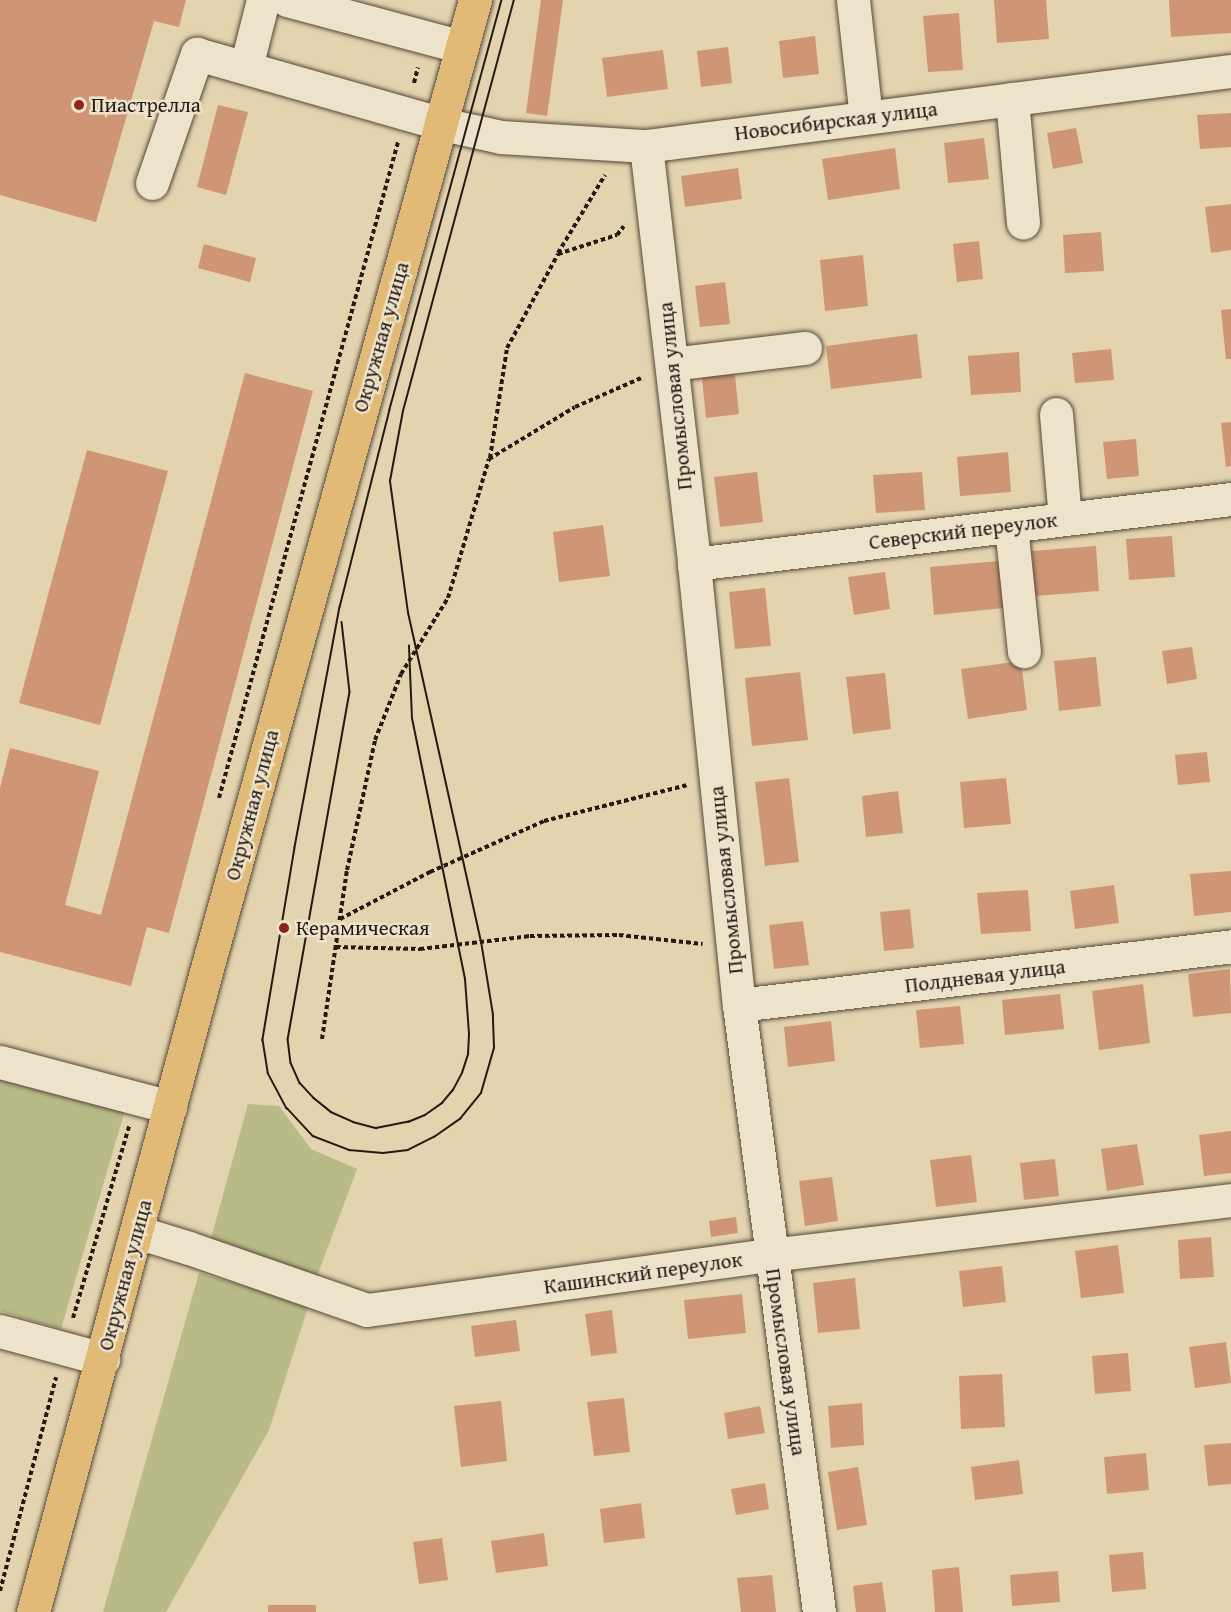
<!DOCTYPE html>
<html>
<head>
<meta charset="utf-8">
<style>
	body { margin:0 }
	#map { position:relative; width:1231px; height:1612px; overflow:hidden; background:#e3d3ae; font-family:"Gentium Book Plus",serif }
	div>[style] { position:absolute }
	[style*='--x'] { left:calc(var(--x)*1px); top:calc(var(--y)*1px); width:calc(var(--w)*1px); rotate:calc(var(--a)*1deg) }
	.green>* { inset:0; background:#b8bb87 }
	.building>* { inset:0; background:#cf9676 }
	.path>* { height:4px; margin-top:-2px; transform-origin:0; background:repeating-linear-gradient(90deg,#261a14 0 4.5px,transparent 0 7.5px) }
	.roads { filter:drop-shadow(0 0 2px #55483a) drop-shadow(0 0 2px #55483a) }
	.minor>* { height:33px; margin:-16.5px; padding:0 16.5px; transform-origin:16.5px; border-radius:16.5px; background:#ede2ca }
	.major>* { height:33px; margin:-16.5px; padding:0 16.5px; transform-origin:16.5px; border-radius:16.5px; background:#e2ba77 }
	.tram>* { height:1.5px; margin:-0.75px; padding:0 0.75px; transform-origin:0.75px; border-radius:0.75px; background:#261a14 }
	.dots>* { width:16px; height:16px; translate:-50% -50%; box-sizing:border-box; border:3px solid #ede2ca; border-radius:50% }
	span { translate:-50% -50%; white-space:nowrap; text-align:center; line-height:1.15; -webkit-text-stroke:5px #ede2ca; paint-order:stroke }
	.poi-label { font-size:21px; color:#261a14 }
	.left { translate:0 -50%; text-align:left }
	.street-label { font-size:21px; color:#261a14 }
</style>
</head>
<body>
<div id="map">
	<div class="green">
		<i style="clip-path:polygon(0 1076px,125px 1110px,61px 1329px,0 1311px)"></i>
		<i style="clip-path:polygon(248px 1104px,279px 1106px,311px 1149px,357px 1169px,315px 1282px,207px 1253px)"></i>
		<i style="clip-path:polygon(199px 1273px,309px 1304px,269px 1430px,166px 1612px,103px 1612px)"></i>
	</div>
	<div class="building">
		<i style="clip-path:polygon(0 0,186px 0,179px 27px,154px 21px,96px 222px,0 195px)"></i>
		<i style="clip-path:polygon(541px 0,563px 0,547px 116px,526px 113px)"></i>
		<i style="clip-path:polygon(994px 0,1046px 0,1049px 39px,997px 43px)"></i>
		<i style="clip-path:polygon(1169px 0,1231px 0,1231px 33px,1171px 37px)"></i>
		<i style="clip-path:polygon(959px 13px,963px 70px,928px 72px,923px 16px)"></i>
		<i style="clip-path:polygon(815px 36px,819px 74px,783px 78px,779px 41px)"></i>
		<i style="clip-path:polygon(728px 47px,732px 83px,701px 87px,697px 51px)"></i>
		<i style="clip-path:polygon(663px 50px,668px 89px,607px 97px,602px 58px)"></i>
		<i style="clip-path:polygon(218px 105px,248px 112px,226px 195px,197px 187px)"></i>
		<i style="clip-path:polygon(1231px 113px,1231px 147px,1200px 149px,1197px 115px)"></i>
		<i style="clip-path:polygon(1076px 128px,1083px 163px,1053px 169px,1047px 133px)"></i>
		<i style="clip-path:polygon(984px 138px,989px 179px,948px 183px,944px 143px)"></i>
		<i style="clip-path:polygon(895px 148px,900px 189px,828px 200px,822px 159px)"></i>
		<i style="clip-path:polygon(738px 168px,742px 199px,685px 207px,681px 176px)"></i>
		<i style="clip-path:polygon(1231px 204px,1231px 250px,1211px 253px,1205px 207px)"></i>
		<i style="clip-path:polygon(1101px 232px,1104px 271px,1065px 273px,1063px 235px)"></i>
		<i style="clip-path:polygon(979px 241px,983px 279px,957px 282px,953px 244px)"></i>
		<i style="clip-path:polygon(204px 244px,256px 258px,250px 282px,198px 268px)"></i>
		<i style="clip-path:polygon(863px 255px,868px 306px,825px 311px,820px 260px)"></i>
		<i style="clip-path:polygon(725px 282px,730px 324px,700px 327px,695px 286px)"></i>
		<i style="clip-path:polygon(1231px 309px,1231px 359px,1226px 359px,1221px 310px)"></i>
		<i style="clip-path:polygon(917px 334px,922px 378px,831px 389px,826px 346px)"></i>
		<i style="clip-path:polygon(1111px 349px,1114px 380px,1075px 383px,1072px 353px)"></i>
		<i style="clip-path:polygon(1019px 352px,1021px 392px,971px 395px,968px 356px)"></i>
		<i style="clip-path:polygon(734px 365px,739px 414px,706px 418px,701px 369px)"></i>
		<i style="clip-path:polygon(245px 373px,313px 391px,169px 933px,147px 927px,131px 986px,0 952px,0 788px,10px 748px,99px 771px,65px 905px,101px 915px)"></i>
		<i style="clip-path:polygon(1231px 422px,1231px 466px,1226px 467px,1221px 423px)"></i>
		<i style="clip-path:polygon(1136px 439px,1139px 476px,1107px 479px,1103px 442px)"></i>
		<i style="clip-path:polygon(87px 450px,168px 471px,100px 725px,19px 703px)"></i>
		<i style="clip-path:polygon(1008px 452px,1011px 492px,960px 496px,957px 457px)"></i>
		<i style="clip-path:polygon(757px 472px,763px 522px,720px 527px,714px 477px)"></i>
		<i style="clip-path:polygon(922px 472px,925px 510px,876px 513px,873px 475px)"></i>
		<i style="clip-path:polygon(603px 525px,610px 576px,559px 582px,553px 532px)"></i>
		<i style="clip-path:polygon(1172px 536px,1175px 577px,1129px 580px,1126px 539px)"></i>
		<i style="clip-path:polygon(1096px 546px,1099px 591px,1035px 596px,1032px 551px)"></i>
		<i style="clip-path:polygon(999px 561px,1004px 608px,934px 615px,930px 567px)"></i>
		<i style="clip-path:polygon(885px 572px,890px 609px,854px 615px,848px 577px)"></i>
		<i style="clip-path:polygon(765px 588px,771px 646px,735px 649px,729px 592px)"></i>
		<i style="clip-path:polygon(1192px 647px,1197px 679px,1167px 684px,1162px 651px)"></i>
		<i style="clip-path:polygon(1096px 657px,1101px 706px,1059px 711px,1054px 661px)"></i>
		<i style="clip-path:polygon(1021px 661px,1027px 710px,968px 719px,961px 669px)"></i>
		<i style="clip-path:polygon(800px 672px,808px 740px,752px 746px,745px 678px)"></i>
		<i style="clip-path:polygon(885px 673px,891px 729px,853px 734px,846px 677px)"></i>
		<i style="clip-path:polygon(1207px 752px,1210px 782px,1178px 785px,1175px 755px)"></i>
		<i style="clip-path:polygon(789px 778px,799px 862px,765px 866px,755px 782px)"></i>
		<i style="clip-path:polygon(1006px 778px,1011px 824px,964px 828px,960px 782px)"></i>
		<i style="clip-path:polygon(898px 791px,903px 833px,866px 837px,862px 796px)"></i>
		<i style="clip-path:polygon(1231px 871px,1231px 912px,1194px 916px,1190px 874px)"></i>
		<i style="clip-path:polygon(1114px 885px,1119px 923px,1075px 929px,1070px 891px)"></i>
		<i style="clip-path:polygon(1028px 890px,1031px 931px,981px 934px,977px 893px)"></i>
		<i style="clip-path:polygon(910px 909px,914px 948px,884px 951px,880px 912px)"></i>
		<i style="clip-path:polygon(803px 921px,809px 965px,774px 969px,769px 925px)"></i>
		<i style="clip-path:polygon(1230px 969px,1231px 1013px,1193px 1017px,1188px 974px)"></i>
		<i style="clip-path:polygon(1143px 984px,1150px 1043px,1099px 1050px,1092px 991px)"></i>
		<i style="clip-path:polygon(1060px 994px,1064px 1029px,1005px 1035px,1002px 1000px)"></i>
		<i style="clip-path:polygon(960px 1006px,964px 1044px,920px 1048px,916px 1010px)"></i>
		<i style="clip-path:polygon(831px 1021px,835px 1061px,788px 1067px,784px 1027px)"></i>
		<i style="clip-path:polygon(1231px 1131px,1231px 1173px,1204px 1176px,1199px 1135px)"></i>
		<i style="clip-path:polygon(1137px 1144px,1144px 1185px,1107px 1191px,1101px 1149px)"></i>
		<i style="clip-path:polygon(971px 1155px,977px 1202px,936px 1207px,930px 1160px)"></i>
		<i style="clip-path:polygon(1055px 1159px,1059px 1196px,1024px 1200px,1020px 1163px)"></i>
		<i style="clip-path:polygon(832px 1177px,838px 1221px,805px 1226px,799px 1181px)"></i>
		<i style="clip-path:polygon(736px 1217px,738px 1233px,711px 1237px,709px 1221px)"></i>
		<i style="clip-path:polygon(1211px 1237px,1214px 1277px,1180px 1279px,1178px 1240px)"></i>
		<i style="clip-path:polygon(1118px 1245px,1124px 1293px,1081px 1298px,1075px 1251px)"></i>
		<i style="clip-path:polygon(1002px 1266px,1006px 1302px,963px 1307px,959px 1271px)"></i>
		<i style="clip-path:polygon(855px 1278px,860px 1329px,818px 1333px,813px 1283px)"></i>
		<i style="clip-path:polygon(742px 1294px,746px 1333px,688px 1339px,684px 1300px)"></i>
		<i style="clip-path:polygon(612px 1310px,617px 1353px,591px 1356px,585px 1314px)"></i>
		<i style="clip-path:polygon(516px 1320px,520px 1351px,475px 1357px,471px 1326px)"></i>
		<i style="clip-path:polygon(1226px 1342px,1231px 1383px,1195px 1388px,1189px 1347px)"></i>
		<i style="clip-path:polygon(1128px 1353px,1131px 1391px,1095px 1394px,1092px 1356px)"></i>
		<i style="clip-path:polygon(1002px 1374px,1005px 1427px,961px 1429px,959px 1376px)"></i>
		<i style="clip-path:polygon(624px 1398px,630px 1452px,594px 1456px,587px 1402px)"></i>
		<i style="clip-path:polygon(501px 1401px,507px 1461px,461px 1467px,454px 1406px)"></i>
		<i style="clip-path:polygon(862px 1403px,864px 1445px,831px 1448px,828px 1406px)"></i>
		<i style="clip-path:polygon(760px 1406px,765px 1433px,728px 1439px,724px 1413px)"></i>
		<i style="clip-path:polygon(1231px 1443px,1231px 1484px,1208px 1486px,1204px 1445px)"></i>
		<i style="clip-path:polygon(1146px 1453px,1149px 1490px,1107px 1494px,1104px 1457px)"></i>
		<i style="clip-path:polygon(1019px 1460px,1023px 1494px,975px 1500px,971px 1467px)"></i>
		<i style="clip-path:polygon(858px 1467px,867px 1525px,837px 1530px,828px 1472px)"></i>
		<i style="clip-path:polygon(765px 1483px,769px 1509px,736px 1515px,731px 1489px)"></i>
		<i style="clip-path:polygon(641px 1503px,645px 1538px,604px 1543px,600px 1509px)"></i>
		<i style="clip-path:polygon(544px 1533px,548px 1566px,496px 1573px,491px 1541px)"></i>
		<i style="clip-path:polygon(442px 1538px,448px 1580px,419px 1584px,413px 1542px)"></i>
		<i style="clip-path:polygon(1143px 1552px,1146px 1589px,1112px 1592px,1109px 1555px)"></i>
		<i style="clip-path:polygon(959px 1567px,963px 1612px,935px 1612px,932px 1570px)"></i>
		<i style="clip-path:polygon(1058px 1571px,1060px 1602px,1012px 1606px,1010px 1575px)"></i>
		<i style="clip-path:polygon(772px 1575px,776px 1612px,741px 1612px,737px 1578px)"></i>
		<i style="clip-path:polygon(882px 1582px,886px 1612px,856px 1612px,853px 1586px)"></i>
		<i style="clip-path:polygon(268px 1605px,316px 1605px,316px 1612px,268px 1612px)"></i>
	</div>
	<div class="path">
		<i style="--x:414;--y:83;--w:16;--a:-76"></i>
		<i style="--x:558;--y:253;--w:91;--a:-58.9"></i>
		<i style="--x:490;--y:458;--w:111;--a:-81.2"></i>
		<i style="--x:507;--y:348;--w:107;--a:-61.5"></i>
		<i style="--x:558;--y:254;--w:62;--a:-17.9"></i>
		<i style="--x:617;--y:235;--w:11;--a:-52"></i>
		<i style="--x:219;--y:798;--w:680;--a:-74.74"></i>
		<i style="--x:340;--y:919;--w:102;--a:-27.6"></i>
		<i style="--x:430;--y:872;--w:125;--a:-24.1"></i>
		<i style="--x:544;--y:821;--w:147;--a:-14.1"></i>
		<i style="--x:336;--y:947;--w:84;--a:1.4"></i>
		<i style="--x:420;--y:949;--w:111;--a:-6.7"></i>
		<i style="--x:530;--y:936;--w:89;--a:-0.6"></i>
		<i style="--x:619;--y:935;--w:84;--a:6.1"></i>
		<i style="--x:322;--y:1039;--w:171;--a:-81.6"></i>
		<i style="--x:347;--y:870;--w:133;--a:-77.8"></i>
		<i style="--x:375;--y:740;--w:71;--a:-68.5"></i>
		<i style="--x:401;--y:674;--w:89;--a:-58.3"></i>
		<i style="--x:448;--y:598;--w:145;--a:-73.6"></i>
		<i style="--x:489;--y:459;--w:100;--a:-31.2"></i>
		<i style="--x:575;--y:407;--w:72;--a:-23.7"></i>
		<i style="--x:73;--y:1318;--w:200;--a:-73.7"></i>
		<i style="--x:0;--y:1591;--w:221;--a:-75.3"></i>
	</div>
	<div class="roads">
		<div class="minor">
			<i style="--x:287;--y:0;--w:181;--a:15"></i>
			<i style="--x:853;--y:0;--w:118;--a:83.7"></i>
			<i style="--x:246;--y:67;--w:69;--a:-75.8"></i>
			<i style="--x:1012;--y:99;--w:124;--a:84.9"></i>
			<i style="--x:646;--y:146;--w:421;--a:83.4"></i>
			<i style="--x:694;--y:564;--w:443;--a:84.2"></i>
			<i style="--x:739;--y:1005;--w:612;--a:82.49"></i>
			<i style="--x:152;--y:183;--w:137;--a:-70.8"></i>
			<i style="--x:197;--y:54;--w:255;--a:15.9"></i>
			<i style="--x:442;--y:124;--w:60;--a:12.4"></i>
			<i style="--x:501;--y:137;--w:145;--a:3.6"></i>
			<i style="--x:646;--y:146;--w:590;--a:-7.31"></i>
			<i style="--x:672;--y:364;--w:134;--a:-6.9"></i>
			<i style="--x:1056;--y:414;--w:104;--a:85.1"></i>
			<i style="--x:1011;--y:526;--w:126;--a:84.1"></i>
			<i style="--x:694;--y:564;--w:541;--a:-6.9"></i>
			<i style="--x:739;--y:1005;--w:496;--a:-6.8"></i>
			<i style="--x:0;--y:1062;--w:176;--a:14.8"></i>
			<i style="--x:137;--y:1232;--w:54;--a:17.1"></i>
			<i style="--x:189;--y:1248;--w:188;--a:19.2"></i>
			<i style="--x:367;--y:1310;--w:408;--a:-7.8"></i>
			<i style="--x:771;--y:1255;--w:463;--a:-6.8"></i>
			<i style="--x:0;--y:1331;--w:107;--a:15.2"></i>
		</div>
		<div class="major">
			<i style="--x:33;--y:1612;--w:663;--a:-74.87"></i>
			<i style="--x:206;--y:972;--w:1009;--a:-74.53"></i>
		</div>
	</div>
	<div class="tram">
		<i style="--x:502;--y:0;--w:425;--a:105.3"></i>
		<i style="--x:390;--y:410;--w:203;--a:104.2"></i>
		<i style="--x:340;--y:607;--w:245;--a:100.6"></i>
		<i style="--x:295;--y:848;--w:195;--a:99.5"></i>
		<i style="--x:263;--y:1040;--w:33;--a:81"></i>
		<i style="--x:268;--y:1073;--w:40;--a:62"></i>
		<i style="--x:287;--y:1108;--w:38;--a:47"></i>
		<i style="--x:313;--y:1136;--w:39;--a:21"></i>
		<i style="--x:349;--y:1150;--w:34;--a:5"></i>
		<i style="--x:383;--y:1153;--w:25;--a:-7"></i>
		<i style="--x:408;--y:1150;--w:29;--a:-27"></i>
		<i style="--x:434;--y:1137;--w:32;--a:-35"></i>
		<i style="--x:460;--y:1119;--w:33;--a:-51"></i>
		<i style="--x:481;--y:1093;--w:47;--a:-73.9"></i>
		<i style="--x:494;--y:1048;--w:33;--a:-92"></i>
		<i style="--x:493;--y:1015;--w:74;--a:-99.3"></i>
		<i style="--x:481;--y:942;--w:337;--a:-102.5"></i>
		<i style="--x:408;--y:613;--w:133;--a:-97.8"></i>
		<i style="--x:390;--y:481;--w:71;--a:-79.5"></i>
		<i style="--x:403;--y:411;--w:426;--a:-74.9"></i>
		<i style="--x:342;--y:622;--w:70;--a:83.5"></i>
		<i style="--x:350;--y:692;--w:352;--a:100.1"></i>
		<i style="--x:288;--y:1039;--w:24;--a:83"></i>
		<i style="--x:291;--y:1063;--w:22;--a:66"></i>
		<i style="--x:300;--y:1083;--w:21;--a:47"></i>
		<i style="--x:314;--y:1098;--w:22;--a:39"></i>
		<i style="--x:331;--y:1112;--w:24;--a:24"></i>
		<i style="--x:353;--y:1122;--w:24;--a:15"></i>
		<i style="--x:376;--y:1128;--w:33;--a:-11"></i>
		<i style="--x:408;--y:1122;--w:18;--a:-22"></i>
		<i style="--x:425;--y:1115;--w:21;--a:-35"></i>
		<i style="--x:442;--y:1103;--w:17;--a:-50"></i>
		<i style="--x:453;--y:1090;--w:19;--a:-62"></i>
		<i style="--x:462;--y:1073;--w:20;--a:-72"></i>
		<i style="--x:468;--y:1054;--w:20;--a:-87"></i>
		<i style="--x:469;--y:1034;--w:55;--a:-94.2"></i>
		<i style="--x:465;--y:979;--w:265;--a:-101.5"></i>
		<i style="--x:412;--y:719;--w:73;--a:-92.4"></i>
	</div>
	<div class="dots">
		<i style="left:79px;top:105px;background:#8f2418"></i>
		<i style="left:284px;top:928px;background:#8f2418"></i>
	</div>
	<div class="poi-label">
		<span class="left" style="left:91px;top:105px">Пиастрелла</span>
		<span class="left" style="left:296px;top:928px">Керамическая</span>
	</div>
	<div class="street-label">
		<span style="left:836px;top:121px;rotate:-7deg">Новосибирская улица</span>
		<span style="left:381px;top:337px;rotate:-74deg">Окружная улица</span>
		<span style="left:675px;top:396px;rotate:-96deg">Промысловая улица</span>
		<span style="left:963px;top:531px;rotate:-7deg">Северский переулок</span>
		<span style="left:252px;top:805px;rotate:-75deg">Окружная улица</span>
		<span style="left:726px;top:880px;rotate:-96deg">Промысловая улица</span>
		<span style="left:985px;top:976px;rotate:-7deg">Полдневая улица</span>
		<span style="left:643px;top:1273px;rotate:-8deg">Кашинский переулок</span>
		<span style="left:125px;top:1275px;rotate:-75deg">Окружная улица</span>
		<span style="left:786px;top:1362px;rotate:82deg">Промысловая улица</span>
	</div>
</div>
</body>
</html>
